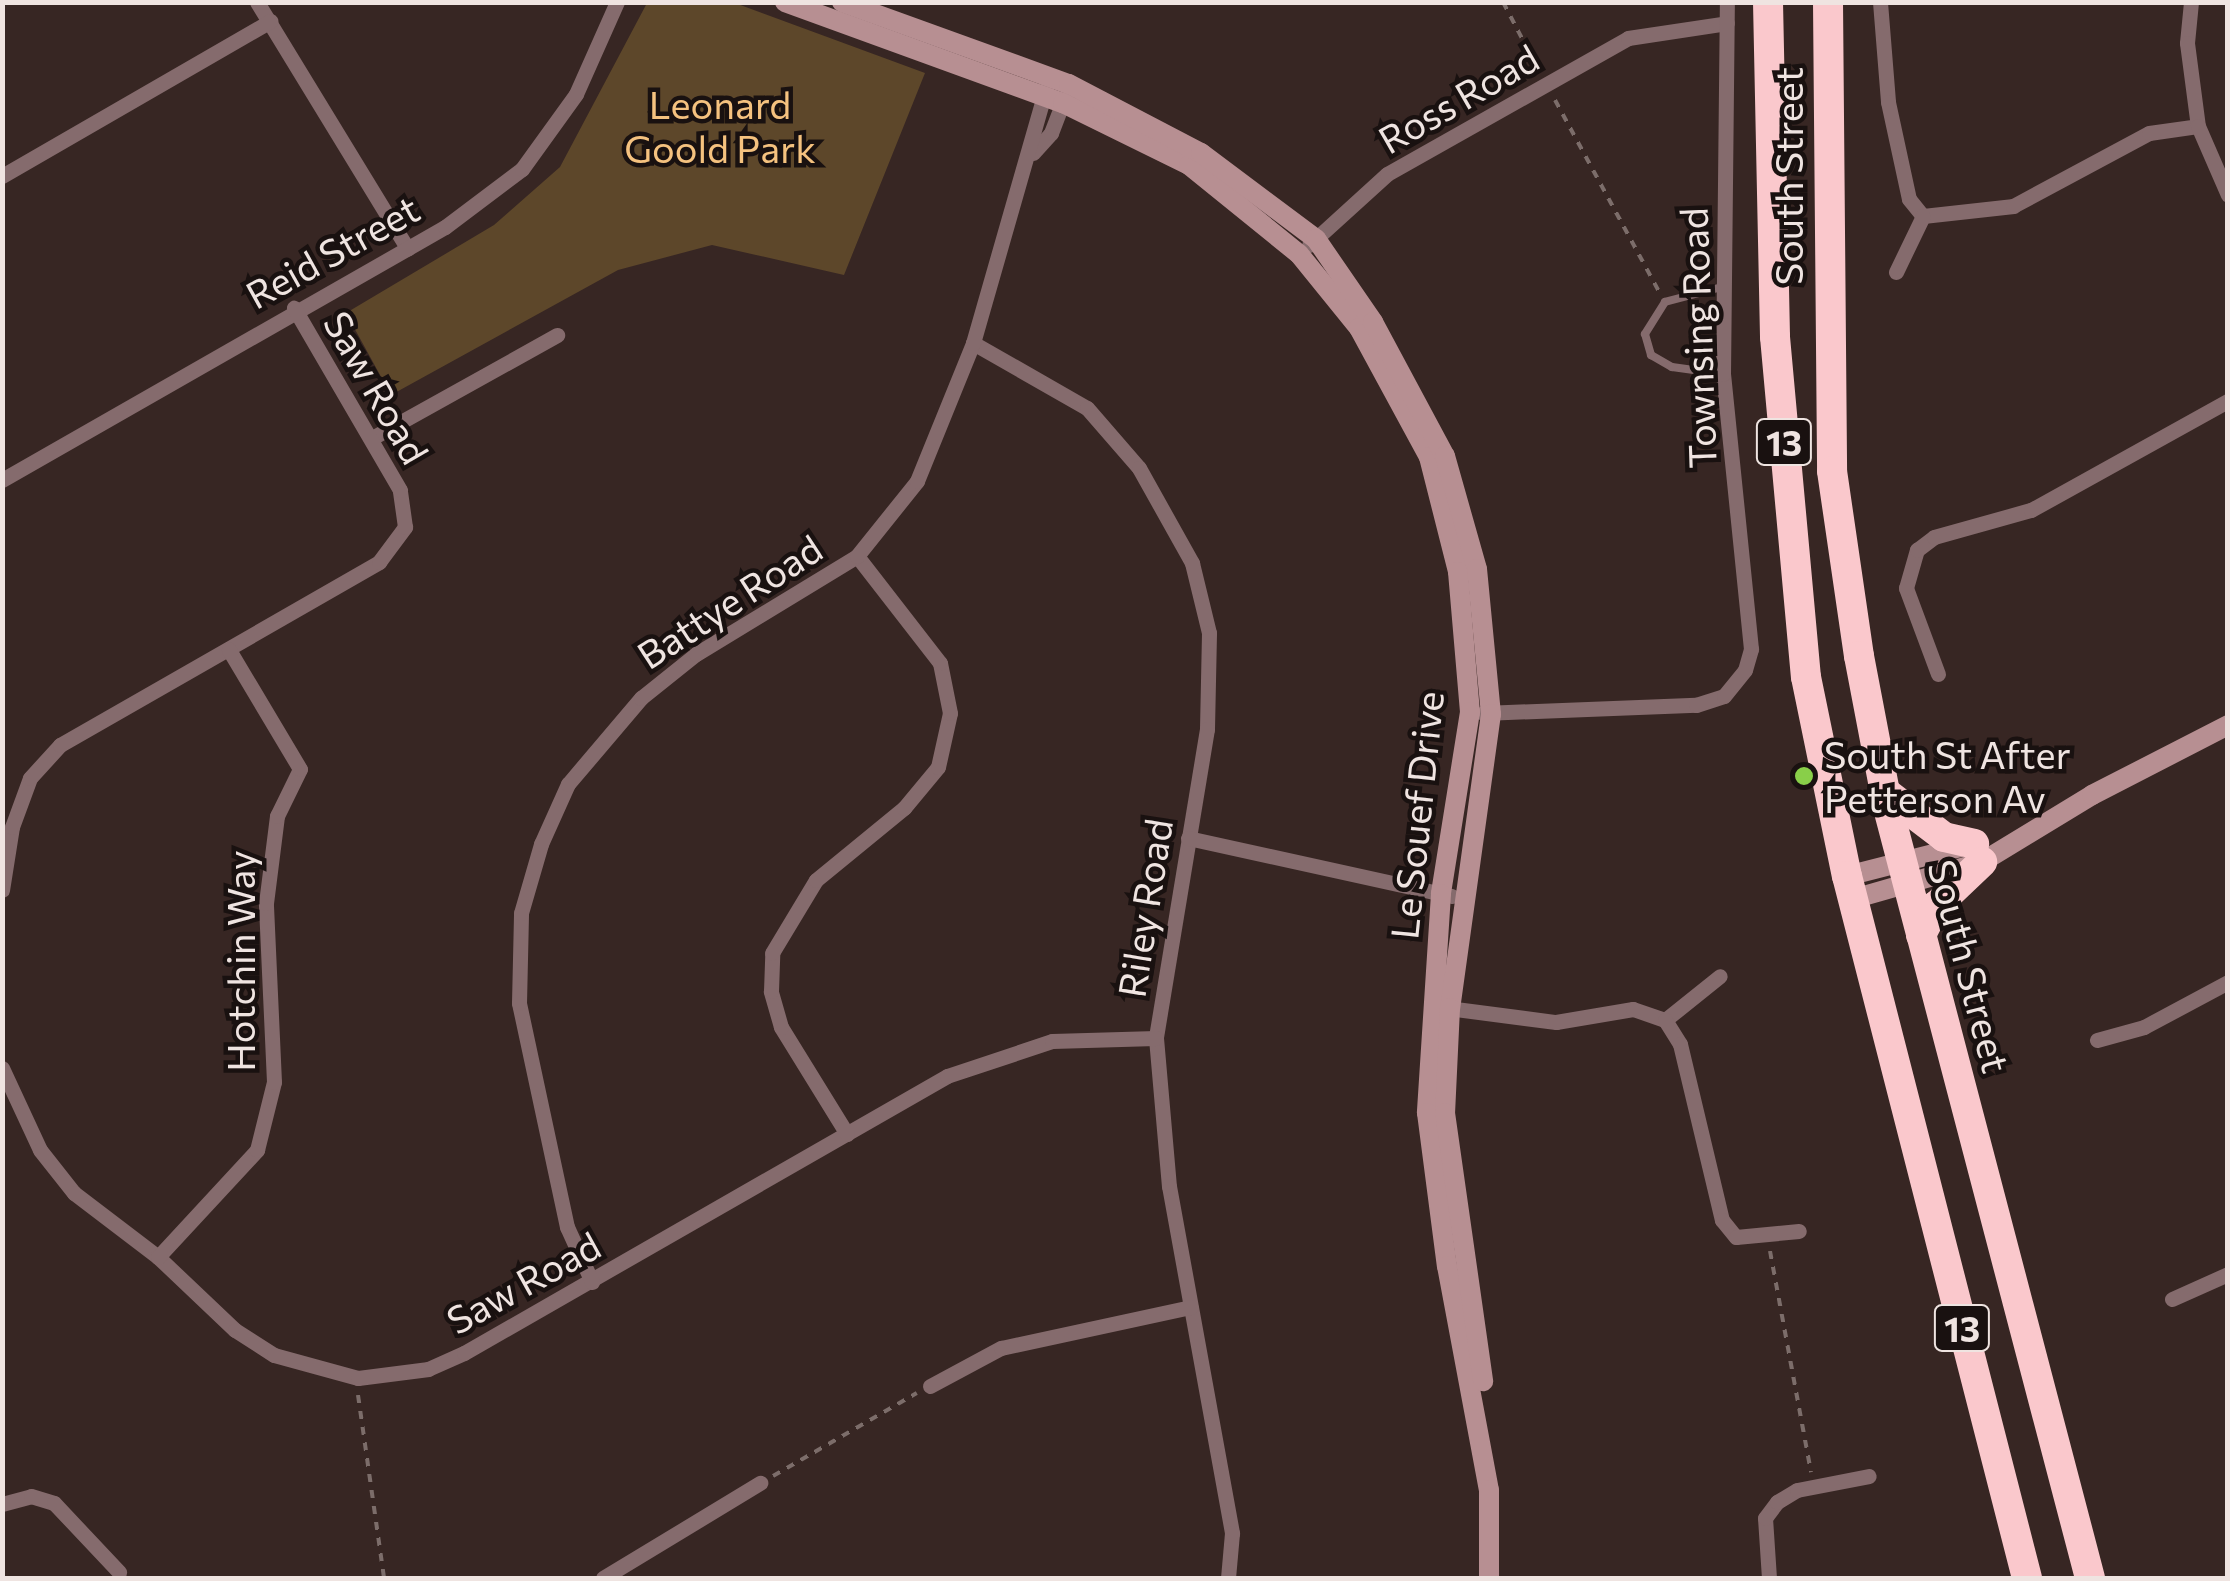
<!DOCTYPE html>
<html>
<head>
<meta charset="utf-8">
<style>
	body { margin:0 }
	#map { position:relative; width:2230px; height:1581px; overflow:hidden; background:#372623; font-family:Commissioner,sans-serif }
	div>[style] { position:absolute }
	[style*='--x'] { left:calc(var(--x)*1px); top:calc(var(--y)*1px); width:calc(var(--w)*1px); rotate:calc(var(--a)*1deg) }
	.green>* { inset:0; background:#5d472a }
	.path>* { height:4px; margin-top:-2px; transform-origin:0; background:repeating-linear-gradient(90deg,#7c6d6a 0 8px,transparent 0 16px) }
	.lane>* { height:8px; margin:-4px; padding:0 4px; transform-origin:4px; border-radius:4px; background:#856b6d }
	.street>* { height:15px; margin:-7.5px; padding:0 7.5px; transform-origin:7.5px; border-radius:7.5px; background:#856b6d }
	.secondary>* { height:20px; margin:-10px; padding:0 10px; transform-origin:10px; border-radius:10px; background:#b78f92 }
	.highway>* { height:30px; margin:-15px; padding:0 15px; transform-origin:15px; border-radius:15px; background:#fac8cc }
	.dots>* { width:28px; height:28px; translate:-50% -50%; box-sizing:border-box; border:5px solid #191110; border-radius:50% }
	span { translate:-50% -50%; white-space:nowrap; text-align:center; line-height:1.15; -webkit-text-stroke:9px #191110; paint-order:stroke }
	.shield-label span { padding:2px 8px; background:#191110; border:2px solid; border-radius:8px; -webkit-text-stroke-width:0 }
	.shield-label { font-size:35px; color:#efe4e1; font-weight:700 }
	.street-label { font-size:38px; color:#efe4e1 }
	.park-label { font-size:38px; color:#f5c27f }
	.poi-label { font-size:38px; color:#efe4e1 }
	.left { translate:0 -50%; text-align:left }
	.frame { position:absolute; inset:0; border:5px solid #efe4e1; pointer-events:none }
</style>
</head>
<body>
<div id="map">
	<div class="green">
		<i style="clip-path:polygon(647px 3px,735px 3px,925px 73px,844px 275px,712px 245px,618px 270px,391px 395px,346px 313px,494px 225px,560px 167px)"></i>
	</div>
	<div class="path">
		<i style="--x:1503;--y:2;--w:76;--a:62.4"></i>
		<i style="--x:1555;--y:100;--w:220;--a:61.5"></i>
		<i style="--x:1770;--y:1251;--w:225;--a:79.5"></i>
		<i style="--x:358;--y:1395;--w:185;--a:81.9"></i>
		<i style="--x:773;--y:1476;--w:166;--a:-30"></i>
	</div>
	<div class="lane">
		<i style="--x:1722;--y:287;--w:59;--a:165.3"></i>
		<i style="--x:1665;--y:302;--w:38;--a:122"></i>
		<i style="--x:1645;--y:334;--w:22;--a:74"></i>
		<i style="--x:1651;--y:355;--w:24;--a:30"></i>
		<i style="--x:1672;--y:367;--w:51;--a:7.8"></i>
	</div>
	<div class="street">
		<i style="--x:257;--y:2;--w:289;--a:58.6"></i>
		<i style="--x:1880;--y:2;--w:100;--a:85.4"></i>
		<i style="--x:1888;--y:102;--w:99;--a:77.8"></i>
		<i style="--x:1909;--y:199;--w:22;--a:51"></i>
		<i style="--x:1923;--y:216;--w:91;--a:-6.3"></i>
		<i style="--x:2013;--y:206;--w:154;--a:-28.2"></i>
		<i style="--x:2149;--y:133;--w:49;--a:-8.1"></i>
		<i style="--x:2191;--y:2;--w:41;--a:95.6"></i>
		<i style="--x:2187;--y:43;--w:84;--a:82.5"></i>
		<i style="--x:2198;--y:126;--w:75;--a:66.5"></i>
		<i style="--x:1033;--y:153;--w:27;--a:-48"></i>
		<i style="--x:1051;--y:133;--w:39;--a:-69"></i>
		<i style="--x:2;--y:176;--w:310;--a:-30"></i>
		<i style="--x:1309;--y:245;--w:105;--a:-42.3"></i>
		<i style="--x:1387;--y:174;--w:277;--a:-29.4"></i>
		<i style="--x:1628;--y:38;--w:100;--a:-8.6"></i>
		<i style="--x:1896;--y:272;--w:62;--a:-64.3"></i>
		<i style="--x:973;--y:343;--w:131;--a:29.7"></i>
		<i style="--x:1087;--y:408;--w:79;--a:49.1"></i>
		<i style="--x:1139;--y:468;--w:109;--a:60.8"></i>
		<i style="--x:1192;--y:563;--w:72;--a:76.3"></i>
		<i style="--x:1209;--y:633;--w:96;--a:91.2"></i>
		<i style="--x:1207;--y:729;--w:313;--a:99.4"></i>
		<i style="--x:1156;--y:1038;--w:149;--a:85"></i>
		<i style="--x:1169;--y:1186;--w:353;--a:79.7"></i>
		<i style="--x:1232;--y:1533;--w:45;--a:95.1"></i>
		<i style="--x:372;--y:438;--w:212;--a:-29.1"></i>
		<i style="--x:2;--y:480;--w:510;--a:-29.73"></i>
		<i style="--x:445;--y:227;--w:96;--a:-37"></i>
		<i style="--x:522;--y:169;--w:92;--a:-54.2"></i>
		<i style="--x:576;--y:94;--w:101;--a:-66"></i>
		<i style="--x:1938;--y:674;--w:92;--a:-110.4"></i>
		<i style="--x:1906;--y:588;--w:40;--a:-74"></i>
		<i style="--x:1917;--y:550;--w:21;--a:-37"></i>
		<i style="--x:1934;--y:537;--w:101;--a:-15.6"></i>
		<i style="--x:2031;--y:510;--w:225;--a:-29"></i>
		<i style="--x:1483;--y:713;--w:213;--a:-2.2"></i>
		<i style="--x:1696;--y:705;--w:29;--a:-18"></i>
		<i style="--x:1724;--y:696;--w:33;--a:-51"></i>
		<i style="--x:1745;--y:670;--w:22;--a:-74"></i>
		<i style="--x:1751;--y:649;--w:276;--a:-95.8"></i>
		<i style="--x:1723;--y:374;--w:372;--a:-89.4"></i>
		<i style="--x:1188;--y:838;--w:270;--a:12.4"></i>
		<i style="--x:2;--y:890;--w:64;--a:-81"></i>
		<i style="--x:12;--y:827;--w:52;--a:-69.8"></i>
		<i style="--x:30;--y:778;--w:45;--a:-47.7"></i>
		<i style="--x:60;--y:745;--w:368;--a:-29.8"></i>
		<i style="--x:379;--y:562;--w:44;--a:-53.4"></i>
		<i style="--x:405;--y:527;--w:37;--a:-98"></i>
		<i style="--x:400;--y:490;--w:211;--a:-120.2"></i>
		<i style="--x:1440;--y:1007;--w:117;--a:7.4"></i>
		<i style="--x:1556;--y:1022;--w:78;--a:-9.6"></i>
		<i style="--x:1633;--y:1009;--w:34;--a:19"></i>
		<i style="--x:1665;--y:1020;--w:70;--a:-38.7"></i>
		<i style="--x:1665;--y:1020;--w:28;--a:58"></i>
		<i style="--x:1680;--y:1044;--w:181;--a:76.6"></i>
		<i style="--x:1722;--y:1220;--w:22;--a:51"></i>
		<i style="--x:1736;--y:1237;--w:63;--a:-5.4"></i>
		<i style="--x:2097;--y:1040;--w:49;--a:-15.5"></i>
		<i style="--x:2144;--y:1027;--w:95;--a:-28.2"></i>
		<i style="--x:2;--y:1068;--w:90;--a:65.1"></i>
		<i style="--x:40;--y:1150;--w:55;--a:51.7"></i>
		<i style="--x:74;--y:1193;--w:106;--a:37.3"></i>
		<i style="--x:158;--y:1257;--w:106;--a:43.5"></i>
		<i style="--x:235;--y:1330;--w:46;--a:32.7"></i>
		<i style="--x:274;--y:1355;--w:87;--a:15.3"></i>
		<i style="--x:358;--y:1378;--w:71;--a:-7.3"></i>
		<i style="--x:428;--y:1369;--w:39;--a:-24"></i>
		<i style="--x:464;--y:1353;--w:557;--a:-29.83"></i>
		<i style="--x:947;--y:1076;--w:111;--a:-18.4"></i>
		<i style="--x:1052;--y:1041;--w:104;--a:-1.7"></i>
		<i style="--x:847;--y:1134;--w:126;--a:-121.7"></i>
		<i style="--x:781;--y:1027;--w:37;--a:-106"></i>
		<i style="--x:771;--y:991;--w:38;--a:-88"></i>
		<i style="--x:772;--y:953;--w:85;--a:-58.9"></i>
		<i style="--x:816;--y:880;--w:114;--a:-39.3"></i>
		<i style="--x:904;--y:808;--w:53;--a:-50.3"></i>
		<i style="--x:938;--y:767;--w:55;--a:-77.5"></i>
		<i style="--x:950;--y:713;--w:51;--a:-101.3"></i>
		<i style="--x:940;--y:663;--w:135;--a:-127.8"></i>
		<i style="--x:158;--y:1257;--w:146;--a:-47.2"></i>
		<i style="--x:257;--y:1150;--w:70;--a:-76"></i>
		<i style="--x:274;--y:1082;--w:179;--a:-92.6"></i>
		<i style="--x:266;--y:903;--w:88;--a:-82.8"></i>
		<i style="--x:277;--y:816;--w:52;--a:-63.9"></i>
		<i style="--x:300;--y:769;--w:139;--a:-120.8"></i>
		<i style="--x:592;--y:1282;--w:60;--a:-114.4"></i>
		<i style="--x:567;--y:1227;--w:229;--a:-102.1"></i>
		<i style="--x:519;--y:1003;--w:90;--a:-88.7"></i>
		<i style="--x:521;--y:913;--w:72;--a:-73.8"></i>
		<i style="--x:541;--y:844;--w:66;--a:-65.8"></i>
		<i style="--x:568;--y:784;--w:113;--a:-49.7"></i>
		<i style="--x:641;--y:698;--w:70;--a:-38.7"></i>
		<i style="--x:696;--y:654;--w:188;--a:-31.3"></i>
		<i style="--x:857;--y:556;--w:96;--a:-51.3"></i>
		<i style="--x:917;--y:481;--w:149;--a:-67.9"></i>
		<i style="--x:973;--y:343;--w:265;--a:-74"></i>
		<i style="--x:2172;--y:1299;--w:61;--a:-24.1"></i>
		<i style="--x:930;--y:1386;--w:81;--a:-28.2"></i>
		<i style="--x:1001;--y:1348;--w:194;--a:-12.2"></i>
		<i style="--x:2;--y:1504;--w:30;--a:-15"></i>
		<i style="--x:31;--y:1496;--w:24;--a:17"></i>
		<i style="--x:54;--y:1503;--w:95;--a:46.7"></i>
		<i style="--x:603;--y:1578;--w:184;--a:-31.2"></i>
		<i style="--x:1769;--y:1578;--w:60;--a:-93.8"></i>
		<i style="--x:1765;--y:1518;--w:20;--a:-53"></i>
		<i style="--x:1777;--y:1502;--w:23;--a:-31"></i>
		<i style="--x:1797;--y:1490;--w:73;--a:-11"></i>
	</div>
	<div class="secondary">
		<i style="--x:785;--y:2;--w:296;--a:20"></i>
		<i style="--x:1063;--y:103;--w:140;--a:26.2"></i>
		<i style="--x:1189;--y:165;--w:141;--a:39"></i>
		<i style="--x:1299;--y:254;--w:95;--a:51"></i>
		<i style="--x:1359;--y:328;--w:147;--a:61.5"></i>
		<i style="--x:1429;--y:457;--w:119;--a:75.8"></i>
		<i style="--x:1458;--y:572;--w:141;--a:85.1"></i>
		<i style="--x:1470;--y:712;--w:184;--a:99.1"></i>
		<i style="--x:1441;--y:894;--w:219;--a:93.7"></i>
		<i style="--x:1427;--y:1113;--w:154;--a:82.6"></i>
		<i style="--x:1447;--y:1266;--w:228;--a:79.4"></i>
		<i style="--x:1489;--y:1490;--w:88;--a:90"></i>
		<i style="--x:842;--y:2;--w:241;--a:19.9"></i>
		<i style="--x:1069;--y:84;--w:149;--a:27.6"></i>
		<i style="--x:1201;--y:153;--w:144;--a:36.8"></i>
		<i style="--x:1316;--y:239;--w:101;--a:55.5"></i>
		<i style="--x:1373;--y:322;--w:152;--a:61.8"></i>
		<i style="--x:1445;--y:456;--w:117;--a:74.2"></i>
		<i style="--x:1477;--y:569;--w:146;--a:84.5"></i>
		<i style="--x:1491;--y:714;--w:297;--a:97.9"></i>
		<i style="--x:1450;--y:1008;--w:105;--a:92.7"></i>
		<i style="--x:1445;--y:1113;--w:271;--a:81.9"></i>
		<i style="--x:1847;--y:876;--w:126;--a:-14.3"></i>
		<i style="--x:1853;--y:899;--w:134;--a:-16"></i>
		<i style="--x:1982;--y:862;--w:129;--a:-31.3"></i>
		<i style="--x:2092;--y:795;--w:153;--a:-27.2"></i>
	</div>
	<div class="highway">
		<i style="--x:1768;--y:2;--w:335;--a:88.8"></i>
		<i style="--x:1775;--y:337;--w:341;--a:84.8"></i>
		<i style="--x:1806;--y:677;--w:203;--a:78.4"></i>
		<i style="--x:1847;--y:876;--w:725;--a:75.62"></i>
		<i style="--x:1828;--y:2;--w:469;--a:89.5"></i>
		<i style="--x:1832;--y:471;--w:187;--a:81.7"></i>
		<i style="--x:1859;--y:656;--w:155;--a:79.2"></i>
		<i style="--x:1888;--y:808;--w:796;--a:75.3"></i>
		<i style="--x:1885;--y:792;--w:74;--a:37.3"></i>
		<i style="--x:1944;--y:837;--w:31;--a:13"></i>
		<i style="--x:1921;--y:935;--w:33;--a:-63"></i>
		<i style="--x:1936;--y:906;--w:64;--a:-43.7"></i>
	</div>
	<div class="dots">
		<i style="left:1804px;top:776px;background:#89cf49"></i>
	</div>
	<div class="shield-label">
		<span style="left:1784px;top:442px">13</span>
		<span style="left:1962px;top:1328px">13</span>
	</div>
	<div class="street-label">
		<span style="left:1458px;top:98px;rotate:-30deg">Ross Road</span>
		<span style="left:1788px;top:176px;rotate:-90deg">South Street</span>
		<span style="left:332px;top:251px;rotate:-29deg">Reid Street</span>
		<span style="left:1697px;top:338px;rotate:-92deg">Townsing Road</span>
		<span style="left:377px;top:387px;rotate:60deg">Saw Road</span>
		<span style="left:729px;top:601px;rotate:-33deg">Battye Road</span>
		<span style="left:1416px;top:815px;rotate:-84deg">Le Souef Drive</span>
		<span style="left:1144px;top:908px;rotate:-81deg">Riley Road</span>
		<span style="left:240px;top:961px;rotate:-90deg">Hotchin Way</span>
		<span style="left:1970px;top:966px;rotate:75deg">South Street</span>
		<span style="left:523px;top:1282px;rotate:-29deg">Saw Road</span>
	</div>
	<div class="park-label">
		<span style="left:720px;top:126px">Leonard<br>Goold Park</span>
	</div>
	<div class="poi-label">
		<span class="left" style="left:1824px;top:776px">South St After<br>Petterson Av</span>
	</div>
	<div class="frame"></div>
</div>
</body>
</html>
